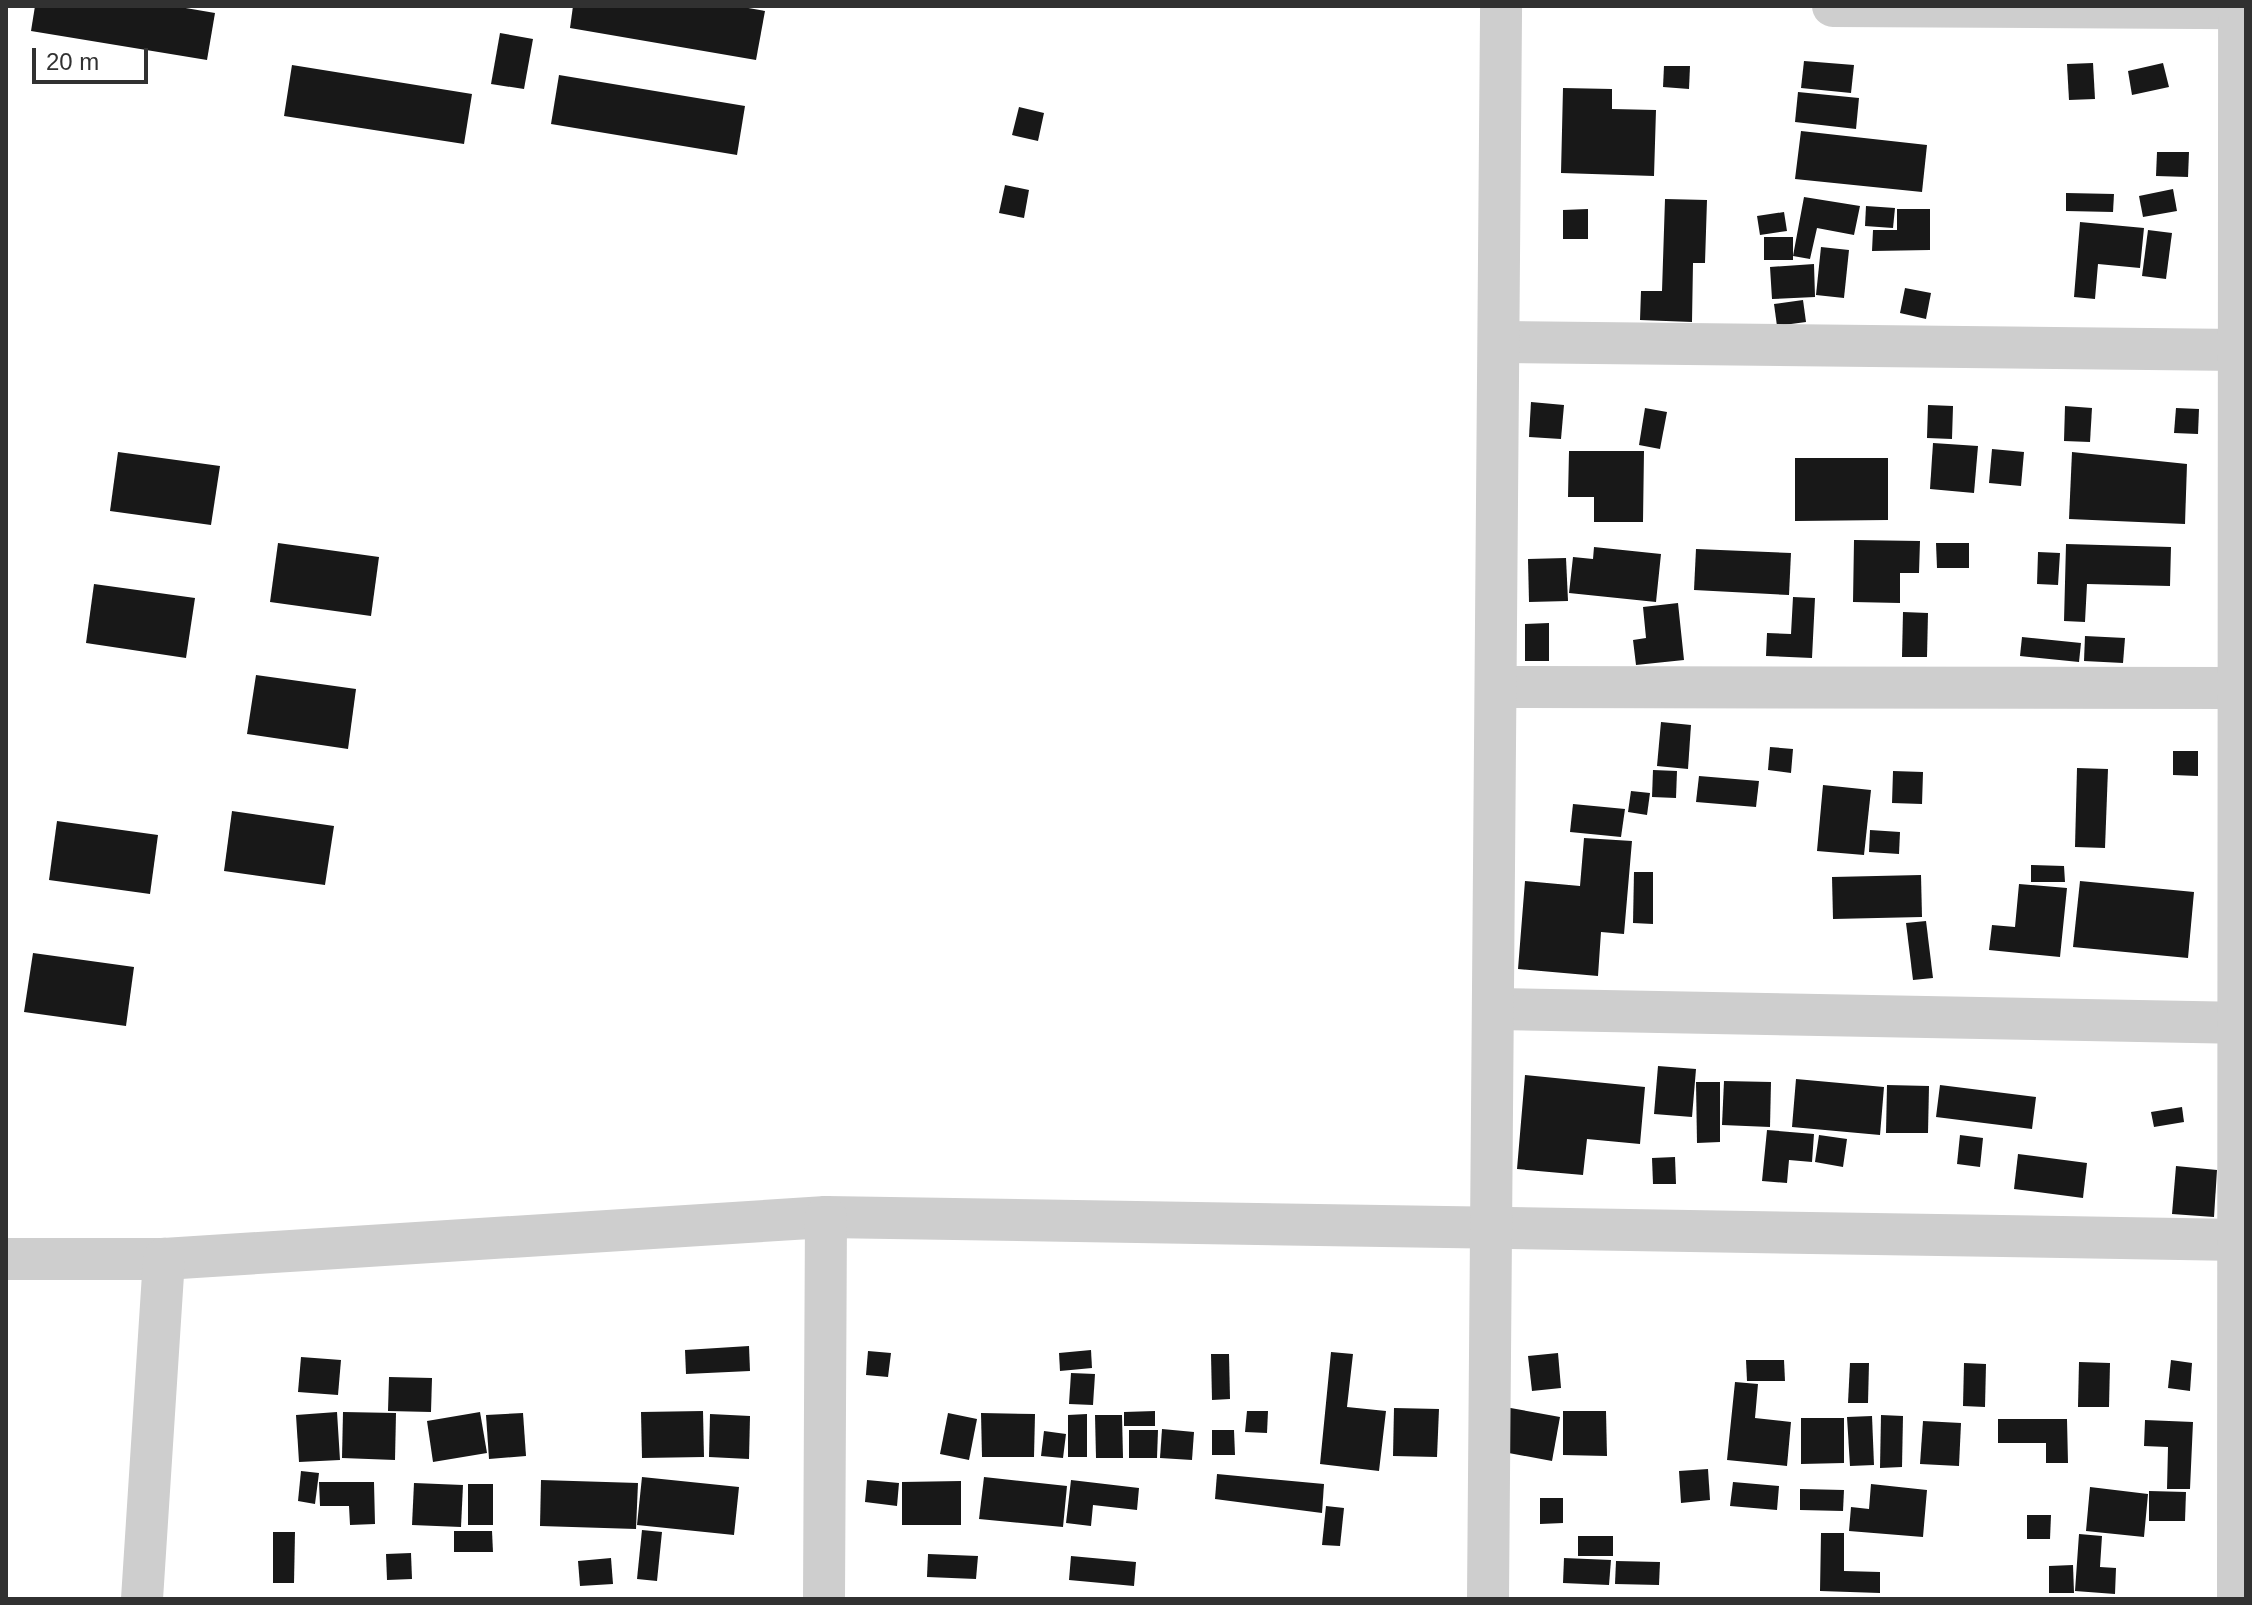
<!DOCTYPE html>
<html>
<head>
<meta charset="utf-8">
<style>
	body { margin:0 }
	#map { position:relative; width:2252px; height:1605px; overflow:hidden; background:#fff; font-family:Helvetica,sans-serif }
	div>[style] { position:absolute }
	[style*='--x'] { left:calc(var(--x)*1px); top:calc(var(--y)*1px); width:calc(var(--w)*1px); rotate:calc(var(--a)*1deg) }
	.building>* { inset:0; background:#181818 }
	.minor>* { height:42px; margin:-21px; padding:0 21px; transform-origin:21px; border-radius:21px; background:#cecece }
	span { translate:-50% -50%; white-space:nowrap; text-align:center; line-height:1.15; -webkit-text-stroke:8px #fff; paint-order:stroke }
	.frame { position:absolute; inset:0; border:8px solid #313131; pointer-events:none }
	.scale { position:absolute; left:32px; top:48px; width:116px; height:36px; box-sizing:border-box; border:4px solid #313131; border-top:0; padding-left:10px; font-size:24px; line-height:28px; white-space:nowrap; color:#313131; -webkit-text-stroke:6px #fff; paint-order:stroke }
</style>
</head>
<body>
<div id="map">
	<div class="building">
		<i style="clip-path:polygon(35px 6px,174px 6px,215px 13px,207px 60px,31px 31px)"></i>
		<i style="clip-path:polygon(573px 6px,737px 6px,765px 11px,756px 60px,570px 28px)"></i>
		<i style="clip-path:polygon(500px 33px,533px 39px,524px 89px,491px 84px)"></i>
		<i style="clip-path:polygon(1804px 61px,1854px 65px,1851px 93px,1801px 88px)"></i>
		<i style="clip-path:polygon(2093px 63px,2095px 99px,2069px 100px,2067px 64px)"></i>
		<i style="clip-path:polygon(2163px 63px,2169px 87px,2132px 95px,2128px 71px)"></i>
		<i style="clip-path:polygon(292px 65px,472px 94px,464px 144px,284px 116px)"></i>
		<i style="clip-path:polygon(1664px 66px,1690px 66px,1689px 89px,1663px 87px)"></i>
		<i style="clip-path:polygon(559px 75px,745px 106px,737px 155px,551px 124px)"></i>
		<i style="clip-path:polygon(1563px 88px,1612px 89px,1612px 109px,1656px 110px,1654px 176px,1561px 173px)"></i>
		<i style="clip-path:polygon(1798px 92px,1859px 98px,1856px 129px,1795px 122px)"></i>
		<i style="clip-path:polygon(1019px 107px,1044px 113px,1038px 141px,1012px 135px)"></i>
		<i style="clip-path:polygon(1801px 131px,1927px 145px,1922px 192px,1795px 179px)"></i>
		<i style="clip-path:polygon(2157px 152px,2189px 152px,2188px 177px,2156px 176px)"></i>
		<i style="clip-path:polygon(1005px 185px,1029px 190px,1024px 218px,999px 213px)"></i>
		<i style="clip-path:polygon(2173px 189px,2177px 211px,2143px 217px,2139px 196px)"></i>
		<i style="clip-path:polygon(2066px 193px,2114px 194px,2113px 212px,2066px 211px)"></i>
		<i style="clip-path:polygon(1804px 197px,1860px 206px,1854px 235px,1817px 228px,1810px 259px,1793px 256px)"></i>
		<i style="clip-path:polygon(1665px 199px,1707px 200px,1705px 263px,1693px 263px,1692px 322px,1640px 320px,1641px 291px,1662px 291px)"></i>
		<i style="clip-path:polygon(1866px 206px,1895px 208px,1893px 228px,1865px 226px)"></i>
		<i style="clip-path:polygon(1588px 209px,1588px 239px,1563px 239px,1563px 210px)"></i>
		<i style="clip-path:polygon(1897px 209px,1930px 209px,1930px 250px,1872px 251px,1873px 230px,1897px 230px)"></i>
		<i style="clip-path:polygon(1784px 212px,1787px 231px,1760px 235px,1757px 216px)"></i>
		<i style="clip-path:polygon(2080px 222px,2144px 228px,2140px 268px,2098px 264px,2095px 299px,2074px 297px)"></i>
		<i style="clip-path:polygon(2148px 230px,2172px 233px,2166px 279px,2142px 276px)"></i>
		<i style="clip-path:polygon(1764px 237px,1793px 237px,1793px 260px,1764px 260px)"></i>
		<i style="clip-path:polygon(1821px 247px,1849px 250px,1844px 298px,1816px 295px)"></i>
		<i style="clip-path:polygon(1814px 264px,1815px 297px,1772px 299px,1770px 267px)"></i>
		<i style="clip-path:polygon(1905px 288px,1931px 293px,1926px 319px,1900px 313px)"></i>
		<i style="clip-path:polygon(1803px 300px,1806px 322px,1777px 326px,1774px 304px)"></i>
		<i style="clip-path:polygon(1531px 402px,1564px 405px,1561px 439px,1529px 437px)"></i>
		<i style="clip-path:polygon(1928px 405px,1953px 406px,1952px 439px,1927px 438px)"></i>
		<i style="clip-path:polygon(2065px 406px,2092px 408px,2090px 442px,2064px 441px)"></i>
		<i style="clip-path:polygon(1645px 408px,1667px 412px,1660px 449px,1639px 445px)"></i>
		<i style="clip-path:polygon(2176px 408px,2199px 409px,2198px 434px,2174px 433px)"></i>
		<i style="clip-path:polygon(1933px 443px,1978px 446px,1974px 493px,1930px 489px)"></i>
		<i style="clip-path:polygon(1992px 449px,2024px 452px,2021px 486px,1989px 483px)"></i>
		<i style="clip-path:polygon(1569px 451px,1644px 451px,1643px 522px,1594px 522px,1594px 497px,1568px 497px)"></i>
		<i style="clip-path:polygon(118px 452px,220px 466px,211px 525px,110px 511px)"></i>
		<i style="clip-path:polygon(2072px 452px,2187px 464px,2185px 524px,2069px 519px)"></i>
		<i style="clip-path:polygon(1795px 458px,1888px 458px,1888px 520px,1795px 521px)"></i>
		<i style="clip-path:polygon(1854px 540px,1920px 541px,1919px 573px,1900px 573px,1900px 603px,1853px 602px)"></i>
		<i style="clip-path:polygon(278px 543px,379px 557px,371px 616px,270px 602px)"></i>
		<i style="clip-path:polygon(1936px 543px,1969px 543px,1969px 568px,1937px 568px)"></i>
		<i style="clip-path:polygon(2066px 544px,2171px 547px,2170px 586px,2087px 584px,2085px 622px,2064px 621px)"></i>
		<i style="clip-path:polygon(1594px 547px,1661px 554px,1656px 602px,1569px 593px,1573px 557px,1593px 559px)"></i>
		<i style="clip-path:polygon(1696px 549px,1791px 553px,1789px 595px,1694px 590px)"></i>
		<i style="clip-path:polygon(2038px 552px,2060px 553px,2058px 585px,2037px 584px)"></i>
		<i style="clip-path:polygon(1566px 558px,1568px 601px,1529px 602px,1528px 559px)"></i>
		<i style="clip-path:polygon(94px 584px,195px 598px,186px 658px,86px 643px)"></i>
		<i style="clip-path:polygon(1793px 597px,1815px 598px,1812px 658px,1766px 656px,1767px 633px,1791px 634px)"></i>
		<i style="clip-path:polygon(1678px 603px,1684px 660px,1636px 665px,1633px 640px,1646px 638px,1643px 607px)"></i>
		<i style="clip-path:polygon(1903px 612px,1928px 613px,1927px 657px,1902px 657px)"></i>
		<i style="clip-path:polygon(1549px 623px,1549px 661px,1525px 661px,1525px 624px)"></i>
		<i style="clip-path:polygon(2085px 636px,2125px 638px,2123px 663px,2084px 661px)"></i>
		<i style="clip-path:polygon(2022px 637px,2081px 643px,2079px 662px,2020px 656px)"></i>
		<i style="clip-path:polygon(256px 675px,356px 689px,348px 749px,247px 734px)"></i>
		<i style="clip-path:polygon(1661px 722px,1691px 725px,1688px 769px,1657px 766px)"></i>
		<i style="clip-path:polygon(1770px 747px,1793px 749px,1791px 773px,1768px 770px)"></i>
		<i style="clip-path:polygon(2173px 751px,2198px 751px,2198px 776px,2173px 775px)"></i>
		<i style="clip-path:polygon(2077px 768px,2108px 769px,2105px 848px,2075px 847px)"></i>
		<i style="clip-path:polygon(1653px 770px,1677px 771px,1676px 798px,1652px 797px)"></i>
		<i style="clip-path:polygon(1893px 771px,1923px 772px,1922px 804px,1892px 803px)"></i>
		<i style="clip-path:polygon(1699px 776px,1759px 781px,1756px 807px,1696px 802px)"></i>
		<i style="clip-path:polygon(1823px 785px,1871px 790px,1864px 855px,1817px 851px)"></i>
		<i style="clip-path:polygon(1631px 791px,1650px 793px,1647px 815px,1628px 812px)"></i>
		<i style="clip-path:polygon(1573px 804px,1625px 809px,1621px 837px,1570px 832px)"></i>
		<i style="clip-path:polygon(232px 811px,334px 826px,325px 885px,224px 871px)"></i>
		<i style="clip-path:polygon(57px 821px,158px 835px,150px 894px,49px 880px)"></i>
		<i style="clip-path:polygon(1870px 830px,1900px 832px,1899px 854px,1869px 852px)"></i>
		<i style="clip-path:polygon(1584px 838px,1632px 841px,1624px 934px,1601px 932px,1598px 976px,1518px 969px,1525px 881px,1580px 886px)"></i>
		<i style="clip-path:polygon(2031px 865px,2064px 866px,2065px 882px,2031px 882px)"></i>
		<i style="clip-path:polygon(1634px 872px,1653px 872px,1653px 924px,1633px 923px)"></i>
		<i style="clip-path:polygon(1921px 875px,1922px 917px,1833px 919px,1832px 877px)"></i>
		<i style="clip-path:polygon(2080px 881px,2194px 892px,2188px 958px,2073px 947px)"></i>
		<i style="clip-path:polygon(2019px 884px,2067px 888px,2060px 957px,1989px 950px,1992px 925px,2015px 927px)"></i>
		<i style="clip-path:polygon(1926px 921px,1933px 978px,1913px 980px,1906px 923px)"></i>
		<i style="clip-path:polygon(33px 953px,134px 967px,126px 1026px,24px 1012px)"></i>
		<i style="clip-path:polygon(1658px 1066px,1696px 1069px,1692px 1117px,1654px 1114px)"></i>
		<i style="clip-path:polygon(1525px 1075px,1645px 1087px,1640px 1144px,1587px 1139px,1583px 1175px,1517px 1169px)"></i>
		<i style="clip-path:polygon(1796px 1079px,1884px 1087px,1880px 1135px,1792px 1127px)"></i>
		<i style="clip-path:polygon(1724px 1081px,1771px 1082px,1770px 1127px,1722px 1125px)"></i>
		<i style="clip-path:polygon(1696px 1082px,1720px 1082px,1720px 1142px,1697px 1143px)"></i>
		<i style="clip-path:polygon(1887px 1085px,1929px 1086px,1928px 1133px,1886px 1133px)"></i>
		<i style="clip-path:polygon(1940px 1085px,2036px 1097px,2032px 1129px,1936px 1117px)"></i>
		<i style="clip-path:polygon(2182px 1107px,2184px 1122px,2154px 1127px,2151px 1112px)"></i>
		<i style="clip-path:polygon(1767px 1130px,1814px 1134px,1812px 1162px,1789px 1160px,1787px 1183px,1762px 1181px)"></i>
		<i style="clip-path:polygon(1819px 1135px,1847px 1139px,1843px 1167px,1815px 1162px)"></i>
		<i style="clip-path:polygon(1960px 1135px,1983px 1138px,1980px 1167px,1957px 1164px)"></i>
		<i style="clip-path:polygon(2018px 1154px,2087px 1163px,2083px 1198px,2014px 1189px)"></i>
		<i style="clip-path:polygon(1675px 1157px,1676px 1184px,1653px 1184px,1652px 1158px)"></i>
		<i style="clip-path:polygon(2176px 1166px,2217px 1170px,2214px 1217px,2172px 1214px)"></i>
		<i style="clip-path:polygon(749px 1346px,750px 1371px,686px 1374px,685px 1350px)"></i>
		<i style="clip-path:polygon(1091px 1350px,1092px 1368px,1060px 1371px,1059px 1353px)"></i>
		<i style="clip-path:polygon(868px 1351px,891px 1353px,888px 1377px,866px 1375px)"></i>
		<i style="clip-path:polygon(1331px 1352px,1353px 1354px,1347px 1407px,1386px 1411px,1379px 1471px,1320px 1464px)"></i>
		<i style="clip-path:polygon(1558px 1353px,1561px 1388px,1532px 1391px,1528px 1356px)"></i>
		<i style="clip-path:polygon(1211px 1354px,1229px 1354px,1230px 1399px,1212px 1400px)"></i>
		<i style="clip-path:polygon(301px 1357px,341px 1360px,338px 1395px,298px 1392px)"></i>
		<i style="clip-path:polygon(1746px 1360px,1784px 1360px,1785px 1381px,1747px 1381px)"></i>
		<i style="clip-path:polygon(2171px 1360px,2192px 1363px,2190px 1391px,2168px 1388px)"></i>
		<i style="clip-path:polygon(2079px 1362px,2110px 1363px,2109px 1407px,2078px 1407px)"></i>
		<i style="clip-path:polygon(1850px 1363px,1869px 1363px,1868px 1403px,1848px 1403px)"></i>
		<i style="clip-path:polygon(1964px 1363px,1986px 1364px,1985px 1407px,1963px 1406px)"></i>
		<i style="clip-path:polygon(1071px 1373px,1095px 1374px,1093px 1405px,1069px 1404px)"></i>
		<i style="clip-path:polygon(389px 1377px,432px 1378px,431px 1412px,388px 1411px)"></i>
		<i style="clip-path:polygon(1735px 1382px,1758px 1384px,1755px 1418px,1791px 1422px,1787px 1466px,1727px 1460px)"></i>
		<i style="clip-path:polygon(1505px 1407px,1560px 1417px,1552px 1461px,1498px 1451px)"></i>
		<i style="clip-path:polygon(1394px 1408px,1439px 1409px,1437px 1457px,1393px 1456px)"></i>
		<i style="clip-path:polygon(703px 1411px,704px 1457px,642px 1458px,641px 1412px)"></i>
		<i style="clip-path:polygon(1155px 1411px,1155px 1426px,1124px 1426px,1124px 1412px)"></i>
		<i style="clip-path:polygon(1247px 1411px,1268px 1411px,1267px 1433px,1245px 1432px)"></i>
		<i style="clip-path:polygon(1563px 1411px,1606px 1411px,1607px 1456px,1563px 1455px)"></i>
		<i style="clip-path:polygon(337px 1412px,340px 1460px,299px 1462px,296px 1415px)"></i>
		<i style="clip-path:polygon(343px 1412px,396px 1413px,395px 1460px,342px 1458px)"></i>
		<i style="clip-path:polygon(480px 1412px,487px 1453px,433px 1462px,427px 1421px)"></i>
		<i style="clip-path:polygon(523px 1413px,526px 1456px,489px 1459px,486px 1415px)"></i>
		<i style="clip-path:polygon(948px 1413px,977px 1419px,969px 1460px,940px 1454px)"></i>
		<i style="clip-path:polygon(981px 1413px,1035px 1414px,1034px 1457px,982px 1457px)"></i>
		<i style="clip-path:polygon(710px 1414px,750px 1416px,749px 1459px,709px 1457px)"></i>
		<i style="clip-path:polygon(1087px 1414px,1087px 1457px,1068px 1457px,1068px 1415px)"></i>
		<i style="clip-path:polygon(1095px 1415px,1122px 1415px,1123px 1458px,1096px 1458px)"></i>
		<i style="clip-path:polygon(1881px 1415px,1903px 1416px,1902px 1467px,1880px 1468px)"></i>
		<i style="clip-path:polygon(1872px 1416px,1874px 1465px,1850px 1466px,1847px 1417px)"></i>
		<i style="clip-path:polygon(1801px 1418px,1844px 1418px,1844px 1463px,1801px 1464px)"></i>
		<i style="clip-path:polygon(1998px 1419px,2067px 1419px,2068px 1463px,2046px 1463px,2046px 1443px,1998px 1443px)"></i>
		<i style="clip-path:polygon(2145px 1420px,2193px 1422px,2190px 1489px,2167px 1489px,2168px 1447px,2144px 1446px)"></i>
		<i style="clip-path:polygon(1923px 1421px,1961px 1423px,1959px 1466px,1920px 1464px)"></i>
		<i style="clip-path:polygon(1162px 1429px,1194px 1432px,1192px 1460px,1160px 1458px)"></i>
		<i style="clip-path:polygon(1129px 1430px,1158px 1430px,1157px 1458px,1129px 1458px)"></i>
		<i style="clip-path:polygon(1212px 1430px,1234px 1430px,1235px 1455px,1212px 1455px)"></i>
		<i style="clip-path:polygon(1044px 1431px,1066px 1434px,1063px 1458px,1041px 1456px)"></i>
		<i style="clip-path:polygon(1708px 1469px,1710px 1500px,1681px 1503px,1679px 1471px)"></i>
		<i style="clip-path:polygon(301px 1471px,319px 1473px,315px 1504px,298px 1501px)"></i>
		<i style="clip-path:polygon(1217px 1474px,1324px 1484px,1322px 1513px,1215px 1499px)"></i>
		<i style="clip-path:polygon(642px 1477px,739px 1487px,734px 1535px,637px 1525px)"></i>
		<i style="clip-path:polygon(984px 1477px,1067px 1486px,1063px 1527px,979px 1519px)"></i>
		<i style="clip-path:polygon(541px 1480px,638px 1483px,636px 1529px,540px 1526px)"></i>
		<i style="clip-path:polygon(867px 1480px,899px 1483px,897px 1506px,865px 1502px)"></i>
		<i style="clip-path:polygon(1071px 1480px,1139px 1488px,1137px 1510px,1093px 1505px,1091px 1526px,1066px 1523px)"></i>
		<i style="clip-path:polygon(961px 1481px,961px 1525px,902px 1525px,902px 1482px)"></i>
		<i style="clip-path:polygon(319px 1482px,374px 1482px,375px 1524px,350px 1525px,349px 1506px,320px 1506px)"></i>
		<i style="clip-path:polygon(1733px 1482px,1779px 1486px,1777px 1510px,1730px 1506px)"></i>
		<i style="clip-path:polygon(414px 1483px,463px 1485px,461px 1527px,412px 1525px)"></i>
		<i style="clip-path:polygon(468px 1484px,493px 1484px,493px 1525px,468px 1525px)"></i>
		<i style="clip-path:polygon(1871px 1484px,1927px 1490px,1923px 1537px,1849px 1531px,1851px 1507px,1869px 1509px)"></i>
		<i style="clip-path:polygon(2090px 1487px,2148px 1494px,2144px 1537px,2086px 1531px)"></i>
		<i style="clip-path:polygon(1800px 1489px,1844px 1490px,1843px 1511px,1800px 1510px)"></i>
		<i style="clip-path:polygon(2149px 1491px,2186px 1492px,2185px 1521px,2149px 1521px)"></i>
		<i style="clip-path:polygon(1540px 1498px,1563px 1498px,1563px 1523px,1540px 1524px)"></i>
		<i style="clip-path:polygon(1326px 1506px,1344px 1508px,1340px 1546px,1322px 1545px)"></i>
		<i style="clip-path:polygon(2027px 1515px,2051px 1515px,2050px 1539px,2027px 1539px)"></i>
		<i style="clip-path:polygon(642px 1530px,662px 1532px,657px 1581px,637px 1579px)"></i>
		<i style="clip-path:polygon(454px 1531px,492px 1531px,493px 1552px,454px 1552px)"></i>
		<i style="clip-path:polygon(273px 1532px,295px 1532px,294px 1583px,273px 1583px)"></i>
		<i style="clip-path:polygon(1821px 1533px,1844px 1533px,1844px 1571px,1880px 1572px,1880px 1593px,1820px 1591px)"></i>
		<i style="clip-path:polygon(2079px 1534px,2102px 1536px,2100px 1567px,2116px 1568px,2115px 1594px,2075px 1591px)"></i>
		<i style="clip-path:polygon(1578px 1536px,1613px 1536px,1613px 1556px,1578px 1556px)"></i>
		<i style="clip-path:polygon(411px 1553px,412px 1579px,387px 1580px,386px 1554px)"></i>
		<i style="clip-path:polygon(928px 1554px,978px 1556px,976px 1579px,927px 1577px)"></i>
		<i style="clip-path:polygon(1071px 1556px,1136px 1562px,1134px 1586px,1069px 1580px)"></i>
		<i style="clip-path:polygon(611px 1558px,613px 1584px,580px 1586px,578px 1561px)"></i>
		<i style="clip-path:polygon(1564px 1558px,1611px 1560px,1609px 1585px,1563px 1583px)"></i>
		<i style="clip-path:polygon(1616px 1561px,1660px 1562px,1659px 1585px,1615px 1584px)"></i>
		<i style="clip-path:polygon(2073px 1565px,2074px 1593px,2049px 1593px,2049px 1566px)"></i>
	</div>
	<div class="minor">
		<i style="--x:1833;--y:6;--w:406;--a:0.3"></i>
		<i style="--x:1499;--y:342;--w:742;--a:0.62"></i>
		<i style="--x:1496;--y:687;--w:745;--a:0.08"></i>
		<i style="--x:1493;--y:1009;--w:753;--a:1.07"></i>
		<i style="--x:6;--y:1259;--w:158;--a:0"></i>
		<i style="--x:164;--y:1259;--w:663;--a:-3.63"></i>
		<i style="--x:826;--y:1217;--w:1413;--a:0.93"></i>
		<i style="--x:142;--y:1599;--w:341;--a:-86.3"></i>
		<i style="--x:824;--y:1599;--w:382;--a:-89.7"></i>
		<i style="--x:1488;--y:1599;--w:1593;--a:-89.53"></i>
		<i style="--x:2238;--y:1599;--w:1593;--a:-89.96"></i>
	</div>
	<div class="frame"></div>
	<div class="scale">20 m</div>
</div>
</body>
</html>
